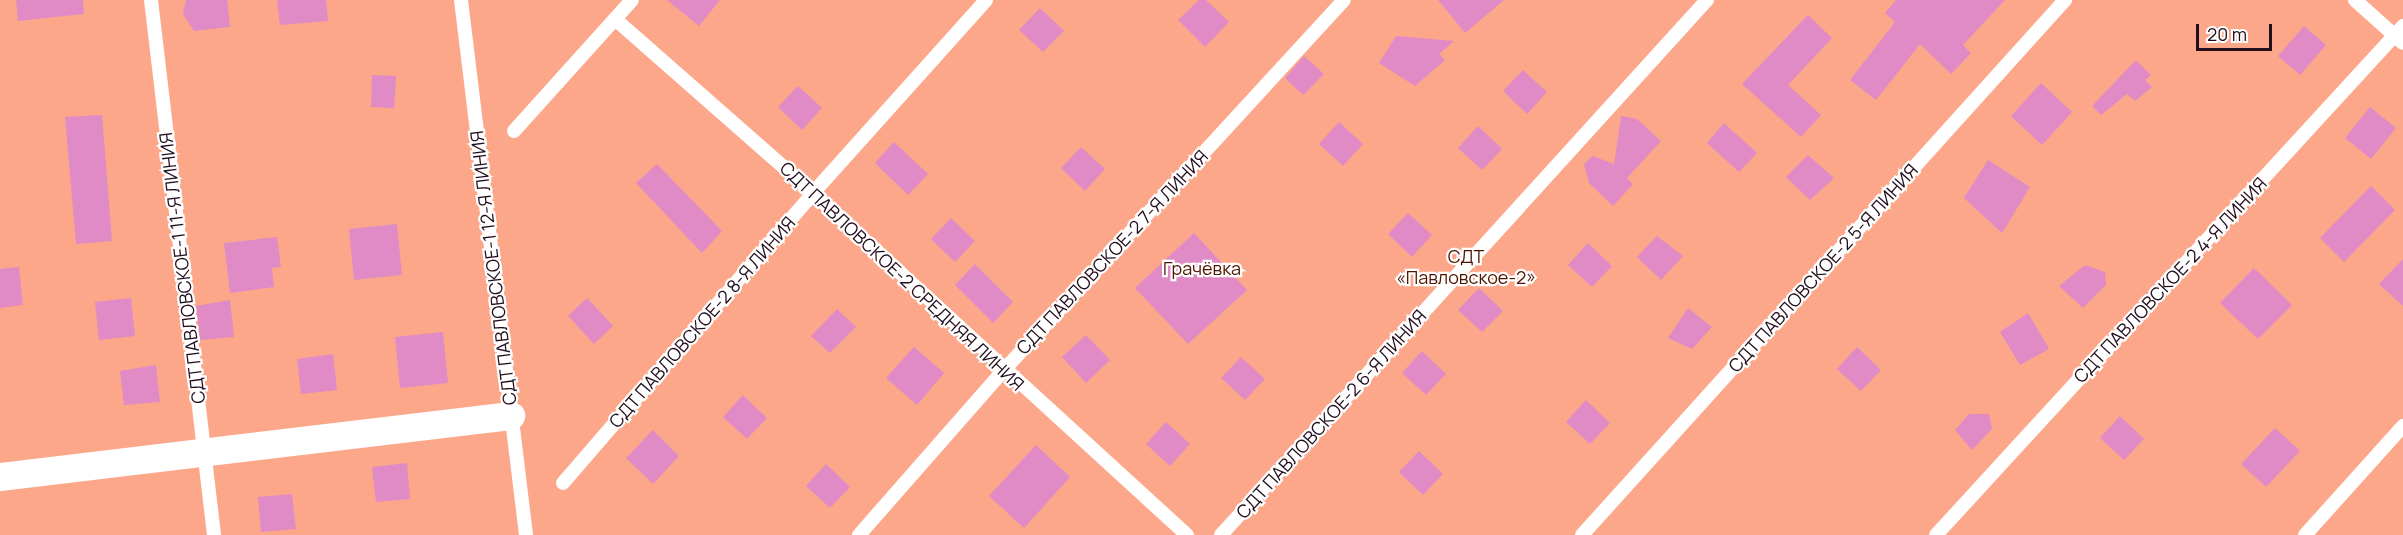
<!DOCTYPE html>
<html>
<head>
<meta charset="utf-8">
<style>
	body { margin:0 }
	#map { position:relative; width:2403px; height:535px; overflow:hidden; background:#fed9f1; font-family:Manrope,sans-serif }
	div>[style] { position:absolute }
	[style*='--x'] { left:calc(var(--x)*1px); top:calc(var(--y)*1px); width:calc(var(--w)*1px); rotate:calc(var(--a)*1deg) }
	.green>* { inset:0; background:#fca78a }
	.building>* { inset:0; background:#e08bc6 }
	.service>* { height:14px; margin:-7px; padding:0 7px; transform-origin:7px; border-radius:7px; background:#fff }
	.minor>* { height:28px; margin:-14px; padding:0 14px; transform-origin:14px; border-radius:14px; background:#fff }
	span { translate:-50% -50%; white-space:nowrap; text-align:center; line-height:1.15; -webkit-text-stroke:4.5px #fff; paint-order:stroke }
	.street-label { font-size:18px; color:#220d1c }
	.park-label { font-size:18px; color:#501500 }
	.scale { position:absolute; left:2196px; top:24px; width:76px; height:27px; box-sizing:border-box; border:3px solid #220d1c; border-top:0; padding-left:8px; font-size:18px; line-height:21px; white-space:nowrap; color:#220d1c; -webkit-text-stroke:4px #fff; paint-order:stroke }
</style>
</head>
<body>
<div id="map">
	<div class="green">
		<i style="clip-path:polygon(0 0,2403px 0,2403px 535px,0 535px)"></i>
	</div>
	<div class="building">
		<i style="clip-path:polygon(16px 0,83px 0,84px 14px,18px 21px)"></i>
		<i style="clip-path:polygon(186px 0,227px 0,230px 27px,194px 31px,183px 14px)"></i>
		<i style="clip-path:polygon(277px 0,326px 0,328px 21px,280px 25px)"></i>
		<i style="clip-path:polygon(667px 0,720px 0,699px 26px)"></i>
		<i style="clip-path:polygon(1199px 0,1206px 0,1229px 22px,1205px 47px,1178px 20px)"></i>
		<i style="clip-path:polygon(1438px 0,1504px 0,1465px 33px)"></i>
		<i style="clip-path:polygon(1896px 0,2005px 0,1963px 45px,1971px 53px,1951px 74px,1920px 44px,1876px 100px,1850px 80px,1895px 22px,1885px 13px)"></i>
		<i style="clip-path:polygon(1040px 8px,1064px 31px,1043px 52px,1019px 30px)"></i>
		<i style="clip-path:polygon(1808px 15px,1832px 38px,1788px 85px,1821px 115px,1801px 137px,1742px 84px)"></i>
		<i style="clip-path:polygon(2304px 26px,2326px 45px,2300px 75px,2278px 56px)"></i>
		<i style="clip-path:polygon(1396px 36px,1454px 41px,1439px 54px,1445px 60px,1415px 86px,1379px 63px)"></i>
		<i style="clip-path:polygon(1304px 56px,1324px 74px,1303px 95px,1285px 78px)"></i>
		<i style="clip-path:polygon(2136px 60px,2151px 75px,2145px 80px,2152px 87px,2135px 101px,2127px 94px,2101px 115px,2092px 106px)"></i>
		<i style="clip-path:polygon(1523px 70px,1547px 92px,1527px 114px,1503px 91px)"></i>
		<i style="clip-path:polygon(372px 75px,396px 76px,394px 108px,371px 107px)"></i>
		<i style="clip-path:polygon(2041px 83px,2072px 112px,2042px 145px,2011px 116px)"></i>
		<i style="clip-path:polygon(798px 86px,822px 108px,802px 130px,778px 107px)"></i>
		<i style="clip-path:polygon(2370px 107px,2396px 128px,2371px 159px,2345px 138px)"></i>
		<i style="clip-path:polygon(102px 115px,112px 241px,76px 244px,65px 117px)"></i>
		<i style="clip-path:polygon(1621px 116px,1637px 119px,1661px 141px,1627px 178px,1633px 184px,1613px 206px,1589px 183px,1584px 164px,1593px 156px,1614px 164px)"></i>
		<i style="clip-path:polygon(1339px 122px,1363px 144px,1343px 166px,1319px 144px)"></i>
		<i style="clip-path:polygon(1724px 123px,1757px 153px,1739px 172px,1707px 143px)"></i>
		<i style="clip-path:polygon(1478px 126px,1502px 149px,1482px 170px,1458px 148px)"></i>
		<i style="clip-path:polygon(894px 142px,928px 174px,908px 195px,875px 163px)"></i>
		<i style="clip-path:polygon(1081px 147px,1105px 169px,1085px 191px,1061px 168px)"></i>
		<i style="clip-path:polygon(1808px 155px,1834px 178px,1810px 200px,1786px 177px)"></i>
		<i style="clip-path:polygon(1988px 160px,2030px 187px,2002px 233px,1964px 198px)"></i>
		<i style="clip-path:polygon(657px 164px,722px 231px,702px 253px,636px 183px)"></i>
		<i style="clip-path:polygon(2371px 186px,2395px 210px,2344px 262px,2320px 238px)"></i>
		<i style="clip-path:polygon(1408px 213px,1432px 235px,1412px 257px,1388px 234px)"></i>
		<i style="clip-path:polygon(951px 218px,975px 241px,955px 262px,931px 239px)"></i>
		<i style="clip-path:polygon(397px 224px,402px 275px,354px 280px,349px 229px)"></i>
		<i style="clip-path:polygon(1194px 233px,1247px 290px,1188px 344px,1135px 288px)"></i>
		<i style="clip-path:polygon(1657px 236px,1683px 256px,1661px 280px,1637px 257px)"></i>
		<i style="clip-path:polygon(277px 237px,281px 267px,272px 268px,274px 287px,230px 293px,224px 243px)"></i>
		<i style="clip-path:polygon(1588px 243px,1612px 266px,1592px 287px,1568px 265px)"></i>
		<i style="clip-path:polygon(2403px 259px,2403px 306px,2379px 284px)"></i>
		<i style="clip-path:polygon(975px 264px,1013px 302px,993px 323px,955px 285px)"></i>
		<i style="clip-path:polygon(2085px 265px,2105px 272px,2106px 285px,2083px 308px,2059px 286px)"></i>
		<i style="clip-path:polygon(19px 267px,23px 305px,0 308px,0 269px)"></i>
		<i style="clip-path:polygon(2254px 268px,2292px 305px,2258px 339px,2220px 303px)"></i>
		<i style="clip-path:polygon(1479px 288px,1503px 311px,1482px 332px,1458px 310px)"></i>
		<i style="clip-path:polygon(131px 298px,135px 336px,99px 340px,95px 302px)"></i>
		<i style="clip-path:polygon(587px 298px,613px 326px,594px 344px,568px 316px)"></i>
		<i style="clip-path:polygon(230px 300px,234px 337px,200px 340px,196px 306px)"></i>
		<i style="clip-path:polygon(1688px 308px,1712px 327px,1692px 349px,1668px 338px)"></i>
		<i style="clip-path:polygon(837px 309px,856px 327px,830px 353px,811px 336px)"></i>
		<i style="clip-path:polygon(2028px 313px,2049px 349px,2020px 365px,2000px 332px)"></i>
		<i style="clip-path:polygon(443px 332px,448px 383px,400px 388px,395px 337px)"></i>
		<i style="clip-path:polygon(1086px 335px,1110px 360px,1086px 383px,1062px 357px)"></i>
		<i style="clip-path:polygon(914px 347px,944px 373px,917px 405px,886px 378px)"></i>
		<i style="clip-path:polygon(1857px 347px,1881px 370px,1861px 391px,1837px 369px)"></i>
		<i style="clip-path:polygon(1422px 351px,1446px 374px,1426px 395px,1402px 373px)"></i>
		<i style="clip-path:polygon(333px 354px,337px 390px,301px 394px,297px 359px)"></i>
		<i style="clip-path:polygon(1241px 357px,1265px 379px,1245px 400px,1221px 378px)"></i>
		<i style="clip-path:polygon(156px 365px,160px 402px,124px 405px,120px 371px)"></i>
		<i style="clip-path:polygon(743px 395px,767px 418px,747px 439px,723px 417px)"></i>
		<i style="clip-path:polygon(1586px 400px,1610px 423px,1590px 444px,1566px 422px)"></i>
		<i style="clip-path:polygon(1969px 414px,1989px 414px,1992px 429px,1972px 450px,1955px 430px)"></i>
		<i style="clip-path:polygon(2120px 416px,2144px 439px,2124px 460px,2100px 438px)"></i>
		<i style="clip-path:polygon(1166px 422px,1190px 444px,1170px 466px,1146px 444px)"></i>
		<i style="clip-path:polygon(2275px 428px,2300px 451px,2266px 487px,2241px 464px)"></i>
		<i style="clip-path:polygon(653px 430px,679px 456px,653px 484px,626px 458px)"></i>
		<i style="clip-path:polygon(1036px 445px,1070px 477px,1024px 528px,989px 496px)"></i>
		<i style="clip-path:polygon(1419px 451px,1443px 474px,1423px 495px,1399px 472px)"></i>
		<i style="clip-path:polygon(407px 463px,410px 499px,376px 502px,372px 467px)"></i>
		<i style="clip-path:polygon(826px 464px,850px 487px,830px 508px,806px 486px)"></i>
		<i style="clip-path:polygon(292px 494px,296px 529px,261px 532px,258px 497px)"></i>
	</div>
	<div class="service">
		<i style="--x:151;--y:0;--w:539;--a:83.28"></i>
		<i style="--x:461;--y:0;--w:539;--a:83.07"></i>
		<i style="--x:2355;--y:0;--w:64;--a:41.9"></i>
		<i style="--x:615;--y:19;--w:264;--a:41.3"></i>
		<i style="--x:813;--y:193;--w:507;--a:42.44"></i>
		<i style="--x:514;--y:131;--w:176;--a:-48"></i>
		<i style="--x:563;--y:483;--w:383;--a:-49.2"></i>
		<i style="--x:813;--y:193;--w:259;--a:-48.1"></i>
		<i style="--x:859;--y:535;--w:220;--a:-48.7"></i>
		<i style="--x:1004;--y:370;--w:502;--a:-47.42"></i>
		<i style="--x:1221;--y:535;--w:723;--a:-47.75"></i>
		<i style="--x:1582;--y:535;--w:721;--a:-47.92"></i>
		<i style="--x:1936;--y:535;--w:691;--a:-47.46"></i>
		<i style="--x:2305;--y:535;--w:147;--a:-48"></i>
	</div>
	<div class="minor">
		<i style="--x:0;--y:477;--w:515;--a:-6.81"></i>
	</div>
	<div class="street-label">
		<span style="left:1112px;top:252px;rotate:-47deg">СДТ ПАВЛОВСКОЕ-2 7-Я ЛИНИЯ</span>
		<span style="left:182px;top:268px;rotate:-97deg">СДТ ПАВЛОВСКОЕ-1 11-Я ЛИНИЯ</span>
		<span style="left:493px;top:268px;rotate:-97deg">СДТ ПАВЛОВСКОЕ-1 12-Я ЛИНИЯ</span>
		<span style="left:1823px;top:268px;rotate:-48deg">СДТ ПАВЛОВСКОЕ-2 5-Я ЛИНИЯ</span>
		<span style="left:902px;top:276px;rotate:43deg">СДТ ПАВЛОВСКОЕ-2 СРЕДНЯЯ ЛИНИЯ</span>
		<span style="left:2170px;top:280px;rotate:-47deg">СДТ ПАВЛОВСКОЕ-2 4-Я ЛИНИЯ</span>
		<span style="left:702px;top:322px;rotate:-49deg">СДТ ПАВЛОВСКОЕ-2 8-Я ЛИНИЯ</span>
		<span style="left:1331px;top:414px;rotate:-48deg">СДТ ПАВЛОВСКОЕ-2 6-Я ЛИНИЯ</span>
	</div>
	<div class="park-label">
		<span style="left:1466px;top:267px">СДТ<br>«Павловское-2»</span>
		<span style="left:1202px;top:268px">Грачёвка</span>
	</div>
	<div class="scale">20 m</div>
</div>
</body>
</html>
